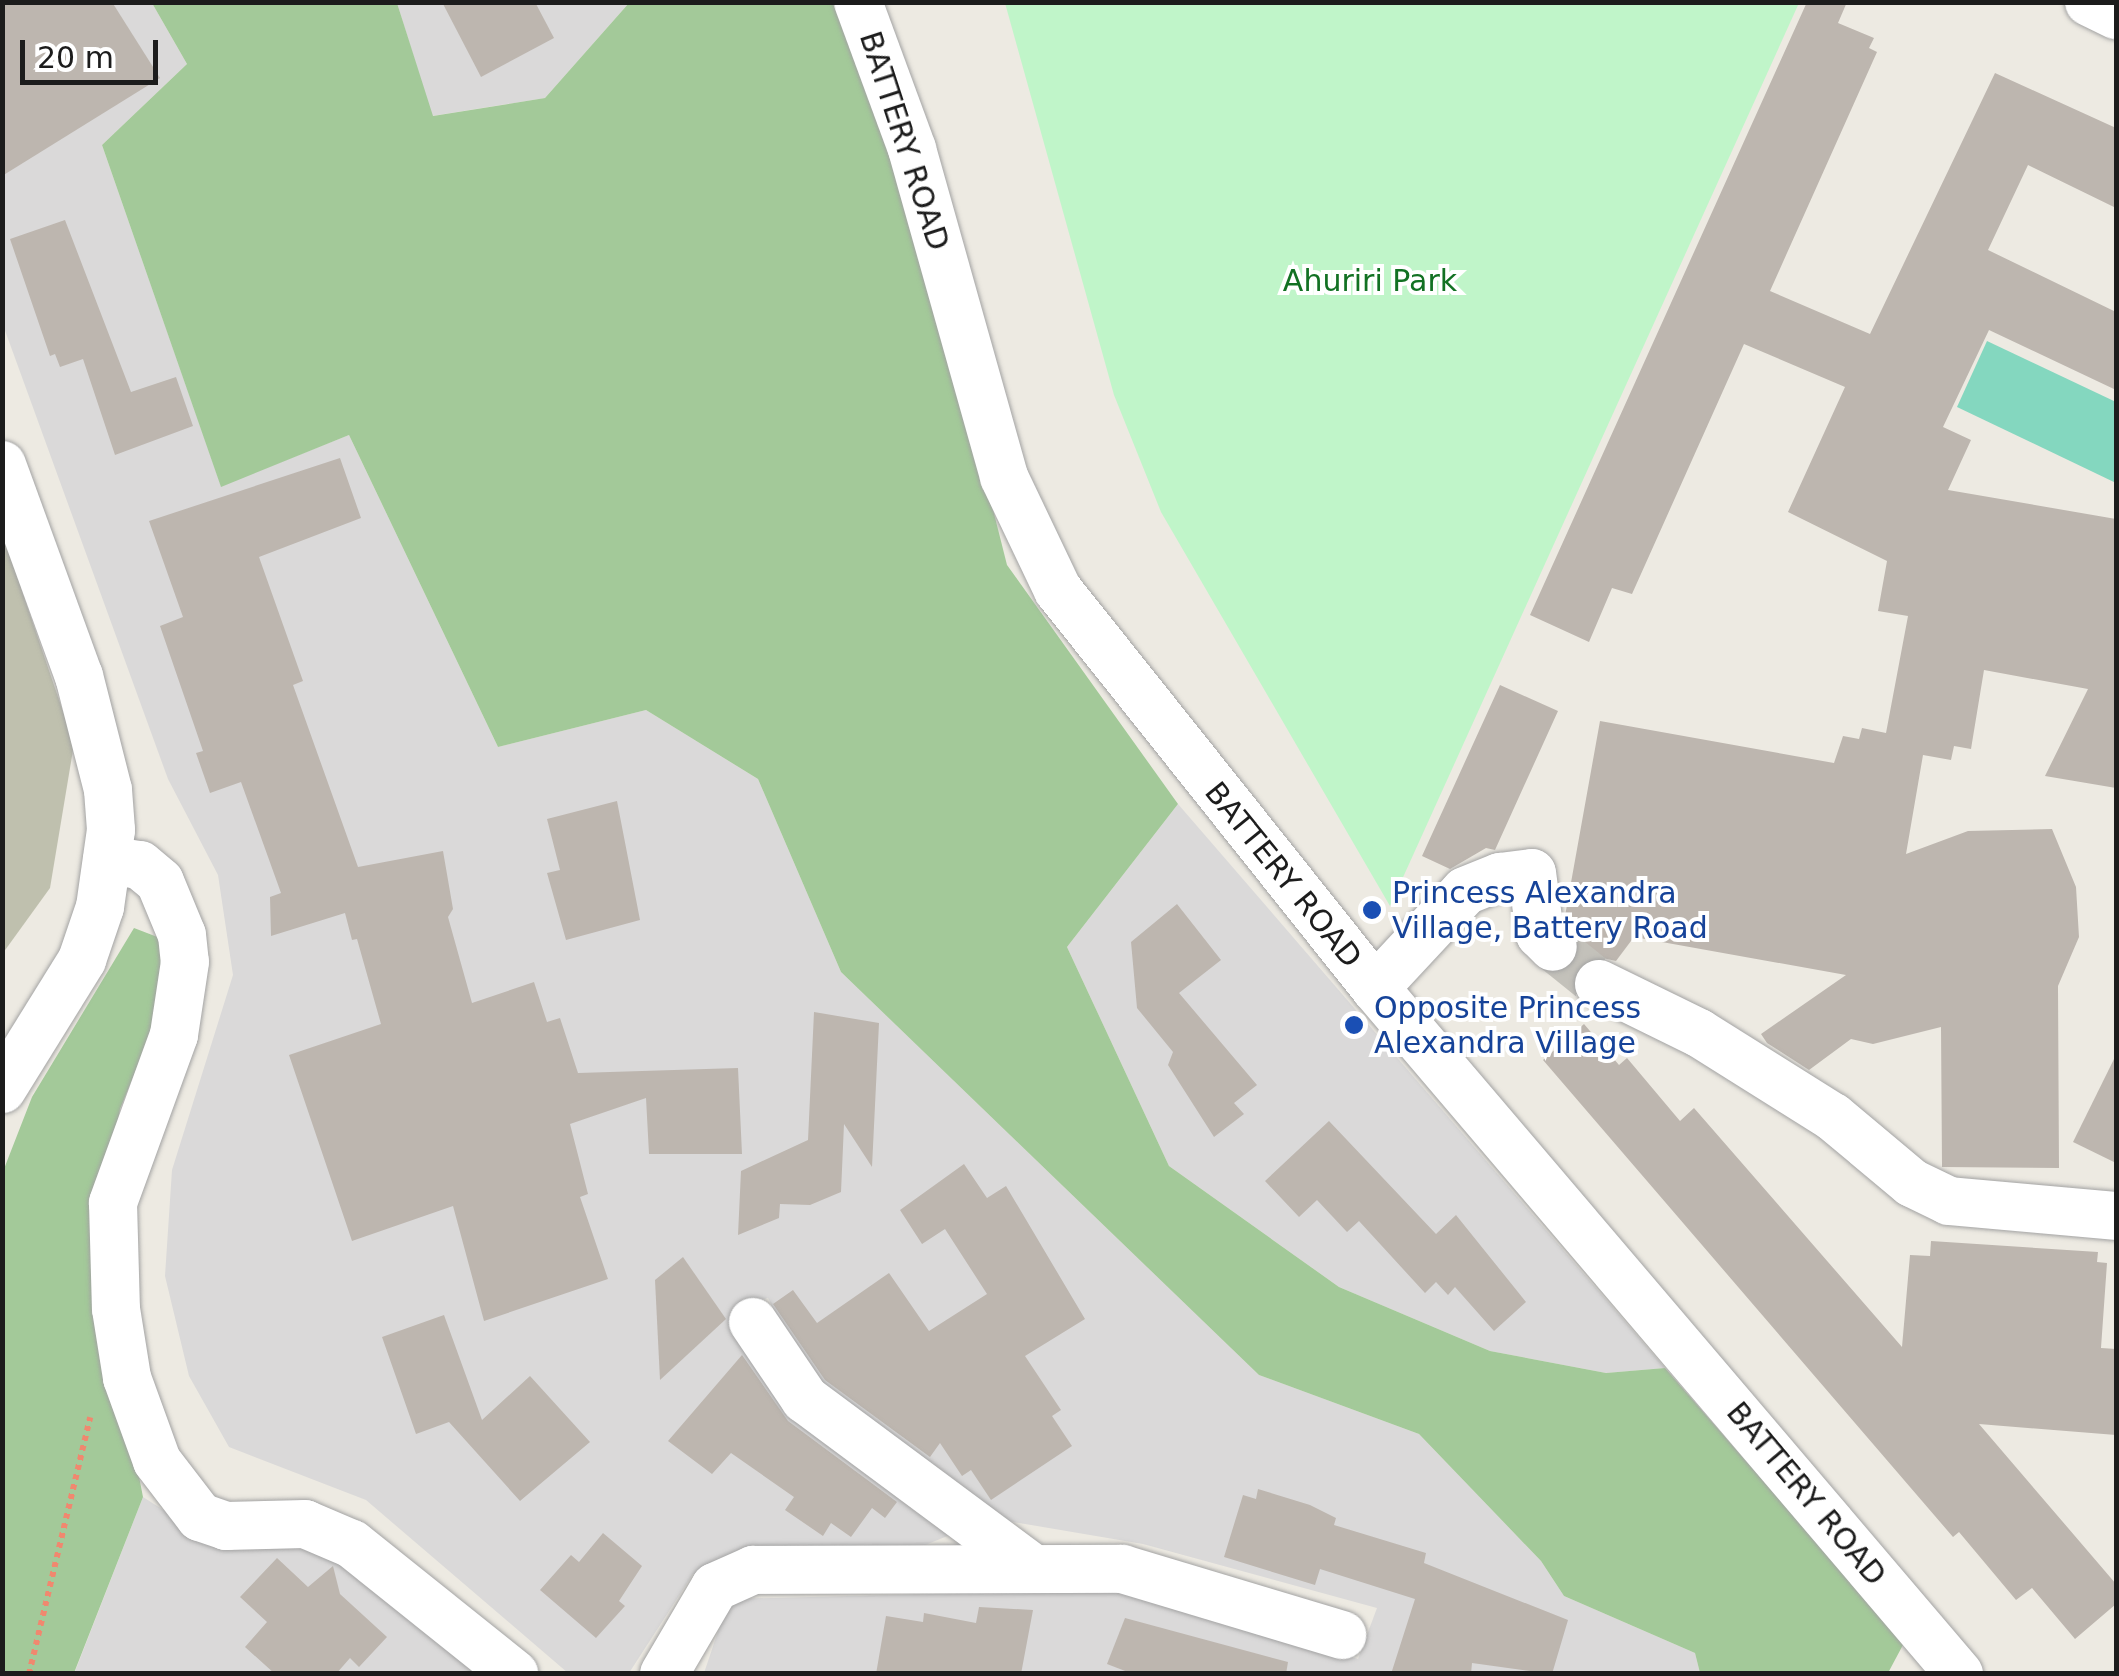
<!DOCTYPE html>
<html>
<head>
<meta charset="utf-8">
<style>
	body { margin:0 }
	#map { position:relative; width:2119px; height:1676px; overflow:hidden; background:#edeae2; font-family:"DejaVu Sans",sans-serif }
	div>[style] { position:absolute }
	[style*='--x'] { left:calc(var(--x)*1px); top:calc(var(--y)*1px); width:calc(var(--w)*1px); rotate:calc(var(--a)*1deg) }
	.residential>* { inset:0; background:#dad9d9 }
	.construction>* { inset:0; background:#bfc0ae }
	.forest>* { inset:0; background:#a3c999 }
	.park>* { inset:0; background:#c0f5c9 }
	.pitch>* { inset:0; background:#84d7bf }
	.building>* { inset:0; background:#bdb6af }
	.minor-tunnel>* { height:48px; margin-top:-24px; transform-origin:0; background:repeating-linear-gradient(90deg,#c3c1ba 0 48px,transparent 0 72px) }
	.path>* { height:6px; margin-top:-3px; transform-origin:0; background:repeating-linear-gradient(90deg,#f0886f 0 5px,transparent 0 10px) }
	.roads { filter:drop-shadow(0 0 2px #a3a3a3) drop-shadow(0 0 2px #a3a3a3) }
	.minor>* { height:48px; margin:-24px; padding:0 24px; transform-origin:24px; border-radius:24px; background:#fff }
	.dots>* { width:28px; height:28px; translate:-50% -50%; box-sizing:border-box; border:5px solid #fff; border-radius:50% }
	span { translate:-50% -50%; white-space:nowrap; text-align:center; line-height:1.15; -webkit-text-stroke:8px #fff; paint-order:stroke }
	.street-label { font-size:30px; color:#1c1c1c }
	.park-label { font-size:30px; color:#127123 }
	.transit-label { font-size:30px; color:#164399 }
	.left { translate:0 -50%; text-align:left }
	.frame { position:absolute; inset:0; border:5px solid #1c1c1c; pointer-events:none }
	.scale { position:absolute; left:20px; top:40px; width:138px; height:45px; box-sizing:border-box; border:5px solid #1c1c1c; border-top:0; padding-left:12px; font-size:30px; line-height:35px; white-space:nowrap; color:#1c1c1c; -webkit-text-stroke:8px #fff; paint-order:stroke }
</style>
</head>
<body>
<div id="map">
	<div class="residential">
		<i style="clip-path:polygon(3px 3px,152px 3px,187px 64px,102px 145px,221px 486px,349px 435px,498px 747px,646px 710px,758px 779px,841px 972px,1259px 1375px,1419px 1434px,1541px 1561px,1564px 1596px,1695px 1653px,1700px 1673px,704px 1673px,729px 1599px,1122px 1589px,1358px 1659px,1377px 1608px,1143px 1544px,990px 1518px,814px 1391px,768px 1298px,733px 1310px,792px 1409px,957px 1532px,918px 1548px,751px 1551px,693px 1574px,629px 1673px,568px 1673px,366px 1500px,229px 1447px,189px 1376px,165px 1276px,172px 1170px,233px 975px,218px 875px,168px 779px,3px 325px)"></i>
		<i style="clip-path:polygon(397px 3px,629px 3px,545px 98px,432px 116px)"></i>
		<i style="clip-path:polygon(1178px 804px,1665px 1368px,1606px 1373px,1490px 1351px,1339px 1287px,1169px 1166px,1067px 947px)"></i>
		<i style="clip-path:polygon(143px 1497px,226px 1550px,304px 1541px,353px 1559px,500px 1674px,74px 1674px)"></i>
	</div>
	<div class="construction">
		<i style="clip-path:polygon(2px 532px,74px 744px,50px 888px,3px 953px)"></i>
	</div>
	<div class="forest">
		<i style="clip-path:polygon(152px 3px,397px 3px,433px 116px,545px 98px,629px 3px,851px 3px,878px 52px,1007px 565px,1178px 804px,1067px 947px,1169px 1166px,1339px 1287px,1490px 1351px,1606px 1373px,1665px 1368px,1904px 1643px,1888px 1673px,1700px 1673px,1695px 1653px,1564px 1596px,1541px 1561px,1419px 1434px,1259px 1375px,841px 972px,758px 779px,646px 710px,498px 747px,349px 435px,221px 487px,102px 145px,187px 64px)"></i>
		<i style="clip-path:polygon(134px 928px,186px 948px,120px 1109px,95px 1250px,143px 1497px,74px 1673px,3px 1673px,2px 1174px,32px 1097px)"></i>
	</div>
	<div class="park">
		<i style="clip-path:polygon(1005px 3px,1799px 3px,1390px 906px,1161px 512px,1114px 395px)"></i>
	</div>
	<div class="pitch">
		<i style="clip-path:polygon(1987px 341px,2116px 402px,2116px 483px,1957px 407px)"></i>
	</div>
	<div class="building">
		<i style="clip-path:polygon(2px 2px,112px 2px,160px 78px,2px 176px)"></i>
		<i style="clip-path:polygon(442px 2px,535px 2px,554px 38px,481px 77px)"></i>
		<i style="clip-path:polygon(1807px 2px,1847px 2px,1838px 23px,1874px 38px,1869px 48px,1877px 52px,1770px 291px,1870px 334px,1995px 73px,2116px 128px,2116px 208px,2028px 165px,1988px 250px,2116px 312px,2116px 390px,1989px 330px,1943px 427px,1971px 440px,1948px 490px,2116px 519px,2116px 788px,2045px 776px,2088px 689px,1984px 670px,1971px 749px,1954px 746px,1951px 760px,1923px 755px,1906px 854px,1968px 831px,2052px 829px,2076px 887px,2079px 937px,2058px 986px,2059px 1168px,1942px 1167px,1941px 1027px,1873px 1044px,1851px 1039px,1809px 1070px,1767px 1043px,1761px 1034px,1846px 975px,1634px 937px,1616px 961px,1598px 957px,1583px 962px,1572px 983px,1559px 974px,1580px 953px,1565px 916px,1600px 721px,1834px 763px,1843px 736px,1859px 739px,1862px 728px,1886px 733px,1908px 616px,1878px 611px,1887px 561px,1788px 512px,1845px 387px,1744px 344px,1632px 594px,1612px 588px,1589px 642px,1530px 615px)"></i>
		<i style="clip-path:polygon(65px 220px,131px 392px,176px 377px,193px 426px,115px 455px,83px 359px,60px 367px,55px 354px,50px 356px,10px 239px)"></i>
		<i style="clip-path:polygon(340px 458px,361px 518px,259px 557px,303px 681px,293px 685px,358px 867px,443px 851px,453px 909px,448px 917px,472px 1003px,534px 982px,547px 1022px,560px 1018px,578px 1073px,738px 1068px,742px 1154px,649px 1154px,646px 1098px,570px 1124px,588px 1194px,580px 1197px,608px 1279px,484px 1321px,453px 1206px,352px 1241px,289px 1055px,381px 1024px,357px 939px,352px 940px,345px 913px,271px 936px,270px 897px,281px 893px,241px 782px,210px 793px,196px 753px,203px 751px,160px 626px,183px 617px,149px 521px)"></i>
		<i style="clip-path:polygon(1500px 685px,1558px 711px,1495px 850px,1486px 848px,1450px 869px,1422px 856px)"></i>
		<i style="clip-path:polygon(617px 801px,640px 920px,566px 940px,547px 873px,560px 870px,547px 819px)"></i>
		<i style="clip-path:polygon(1177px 904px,1221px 960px,1179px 993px,1257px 1085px,1234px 1103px,1244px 1114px,1214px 1137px,1168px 1065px,1173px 1052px,1137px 1008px,1131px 942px)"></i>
		<i style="clip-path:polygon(814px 1012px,879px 1023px,872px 1167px,844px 1124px,841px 1192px,810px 1205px,780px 1204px,779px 1218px,738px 1235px,741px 1171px,808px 1140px)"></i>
		<i style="clip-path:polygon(1584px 1024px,1619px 1065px,1627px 1058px,1680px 1121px,1694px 1108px,1902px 1347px,1910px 1255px,1930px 1256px,1931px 1241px,2098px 1252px,2097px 1262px,2107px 1263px,2101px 1348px,2116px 1349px,2116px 1435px,1979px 1424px,2116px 1584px,2116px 1604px,2075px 1639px,2032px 1588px,2016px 1600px,1959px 1532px,1953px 1537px,1543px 1060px)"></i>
		<i style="clip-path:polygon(2116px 1055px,2116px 1163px,2073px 1142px)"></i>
		<i style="clip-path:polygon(1329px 1121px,1436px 1234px,1456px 1215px,1526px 1302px,1494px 1331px,1455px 1287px,1448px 1295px,1436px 1282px,1425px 1293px,1359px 1221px,1347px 1232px,1317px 1200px,1299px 1217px,1265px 1181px)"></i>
		<i style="clip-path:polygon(964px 1164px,987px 1198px,1006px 1186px,1085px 1319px,1025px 1356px,1061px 1410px,1052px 1416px,1072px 1446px,991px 1500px,971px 1470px,962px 1476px,940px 1443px,930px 1457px,825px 1380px,773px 1304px,793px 1290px,817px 1323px,889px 1273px,929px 1331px,987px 1294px,945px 1229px,922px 1244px,900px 1210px)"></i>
		<i style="clip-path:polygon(683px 1257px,726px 1319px,660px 1380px,655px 1280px)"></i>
		<i style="clip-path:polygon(444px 1315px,482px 1420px,530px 1376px,590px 1442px,520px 1501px,449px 1422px,416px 1434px,382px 1337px)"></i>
		<i style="clip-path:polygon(742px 1355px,788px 1421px,897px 1502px,885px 1518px,872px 1508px,851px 1537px,831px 1523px,823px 1536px,785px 1510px,794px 1497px,731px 1453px,712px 1474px,668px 1441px)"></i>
		<i style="clip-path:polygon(1258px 1489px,1310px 1505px,1336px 1518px,1334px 1525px,1426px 1553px,1424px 1563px,1568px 1620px,1552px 1674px,1472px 1663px,1471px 1674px,1391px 1674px,1415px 1599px,1320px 1569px,1315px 1585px,1224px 1557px,1243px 1495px,1256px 1499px)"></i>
		<i style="clip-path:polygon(603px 1533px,642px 1566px,619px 1601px,625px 1606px,596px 1638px,540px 1590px,571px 1555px,579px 1562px)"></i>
		<i style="clip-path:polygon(277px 1558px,308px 1587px,333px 1566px,340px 1594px,387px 1637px,359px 1667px,350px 1658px,336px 1674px,275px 1674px,245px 1647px,267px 1622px,240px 1597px)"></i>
		<i style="clip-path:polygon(979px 1607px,1033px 1610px,1021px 1674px,876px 1674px,886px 1616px,923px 1622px,924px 1613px,976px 1623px)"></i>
		<i style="clip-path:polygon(1125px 1618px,1288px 1662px,1286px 1674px,1133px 1674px,1107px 1664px)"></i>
	</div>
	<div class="minor-tunnel">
		<i style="--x:1553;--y:947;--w:59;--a:38.8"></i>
	</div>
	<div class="path">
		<i style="--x:29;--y:1674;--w:264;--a:-76.6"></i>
	</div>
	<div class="roads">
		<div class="minor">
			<i style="--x:858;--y:2;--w:157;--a:69.8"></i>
			<i style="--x:912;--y:149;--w:341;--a:74.3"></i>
			<i style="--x:1004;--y:477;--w:125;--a:64.5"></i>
			<i style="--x:1058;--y:590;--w:509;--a:51.46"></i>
			<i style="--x:1375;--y:988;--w:901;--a:49.59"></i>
			<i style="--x:2089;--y:2;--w:30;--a:26"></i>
			<i style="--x:2;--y:465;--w:225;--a:70"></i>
			<i style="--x:79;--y:676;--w:118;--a:75.7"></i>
			<i style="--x:108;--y:790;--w:40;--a:85.7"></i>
			<i style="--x:111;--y:830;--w:78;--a:98.1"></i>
			<i style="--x:100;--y:907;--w:56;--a:108.8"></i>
			<i style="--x:82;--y:960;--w:152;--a:121.8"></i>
			<i style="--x:107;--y:860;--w:33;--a:9"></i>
			<i style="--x:140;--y:865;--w:26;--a:40"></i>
			<i style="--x:160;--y:882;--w:57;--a:67.5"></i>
			<i style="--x:182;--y:935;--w:27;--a:84"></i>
			<i style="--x:185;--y:962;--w:74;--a:98.6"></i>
			<i style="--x:174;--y:1035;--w:179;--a:110"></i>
			<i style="--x:113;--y:1203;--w:106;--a:88.4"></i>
			<i style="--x:116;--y:1309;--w:70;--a:80.9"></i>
			<i style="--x:127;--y:1378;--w:88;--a:70.1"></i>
			<i style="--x:157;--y:1461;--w:71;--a:52.5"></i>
			<i style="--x:200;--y:1517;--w:28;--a:19"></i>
			<i style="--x:226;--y:1526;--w:79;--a:-1.5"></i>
			<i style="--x:305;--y:1524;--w:51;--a:23.1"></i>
			<i style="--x:352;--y:1544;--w:208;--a:38.7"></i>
			<i style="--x:1599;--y:984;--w:111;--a:26.1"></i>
			<i style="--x:1699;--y:1033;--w:158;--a:32.1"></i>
			<i style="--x:1833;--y:1117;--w:103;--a:39.9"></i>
			<i style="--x:1912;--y:1183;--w:41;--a:25.9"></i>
			<i style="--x:1949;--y:1201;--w:168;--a:5.1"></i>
			<i style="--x:1375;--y:988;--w:132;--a:-47.1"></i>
			<i style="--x:1465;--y:891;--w:38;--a:-22"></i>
			<i style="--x:1500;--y:877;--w:32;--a:-7"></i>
			<i style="--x:1532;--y:873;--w:62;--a:82.5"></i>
			<i style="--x:1540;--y:934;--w:18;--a:45"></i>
			<i style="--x:753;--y:1322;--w:93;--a:56"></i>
			<i style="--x:805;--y:1399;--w:282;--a:36.6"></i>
			<i style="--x:664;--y:1674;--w:101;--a:-59.6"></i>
			<i style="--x:715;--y:1587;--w:42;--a:-24.1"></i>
			<i style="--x:753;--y:1570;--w:369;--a:-0.2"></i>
			<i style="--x:1122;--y:1569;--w:230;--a:16.7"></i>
		</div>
	</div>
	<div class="dots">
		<i style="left:1372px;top:910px;background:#1a4fb4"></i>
		<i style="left:1354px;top:1025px;background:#1a4fb4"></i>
	</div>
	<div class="street-label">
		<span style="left:904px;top:141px;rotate:72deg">BATTERY ROAD</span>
		<span style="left:1283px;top:875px;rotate:51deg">BATTERY ROAD</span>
		<span style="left:1806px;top:1494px;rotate:50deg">BATTERY ROAD</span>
	</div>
	<div class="park-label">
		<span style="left:1370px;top:281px">Ahuriri Park</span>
	</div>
	<div class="transit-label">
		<span class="left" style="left:1392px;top:910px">Princess Alexandra<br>Village, Battery Road</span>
		<span class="left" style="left:1374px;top:1025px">Opposite Princess<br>Alexandra Village</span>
	</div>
	<div class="frame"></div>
	<div class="scale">20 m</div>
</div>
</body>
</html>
